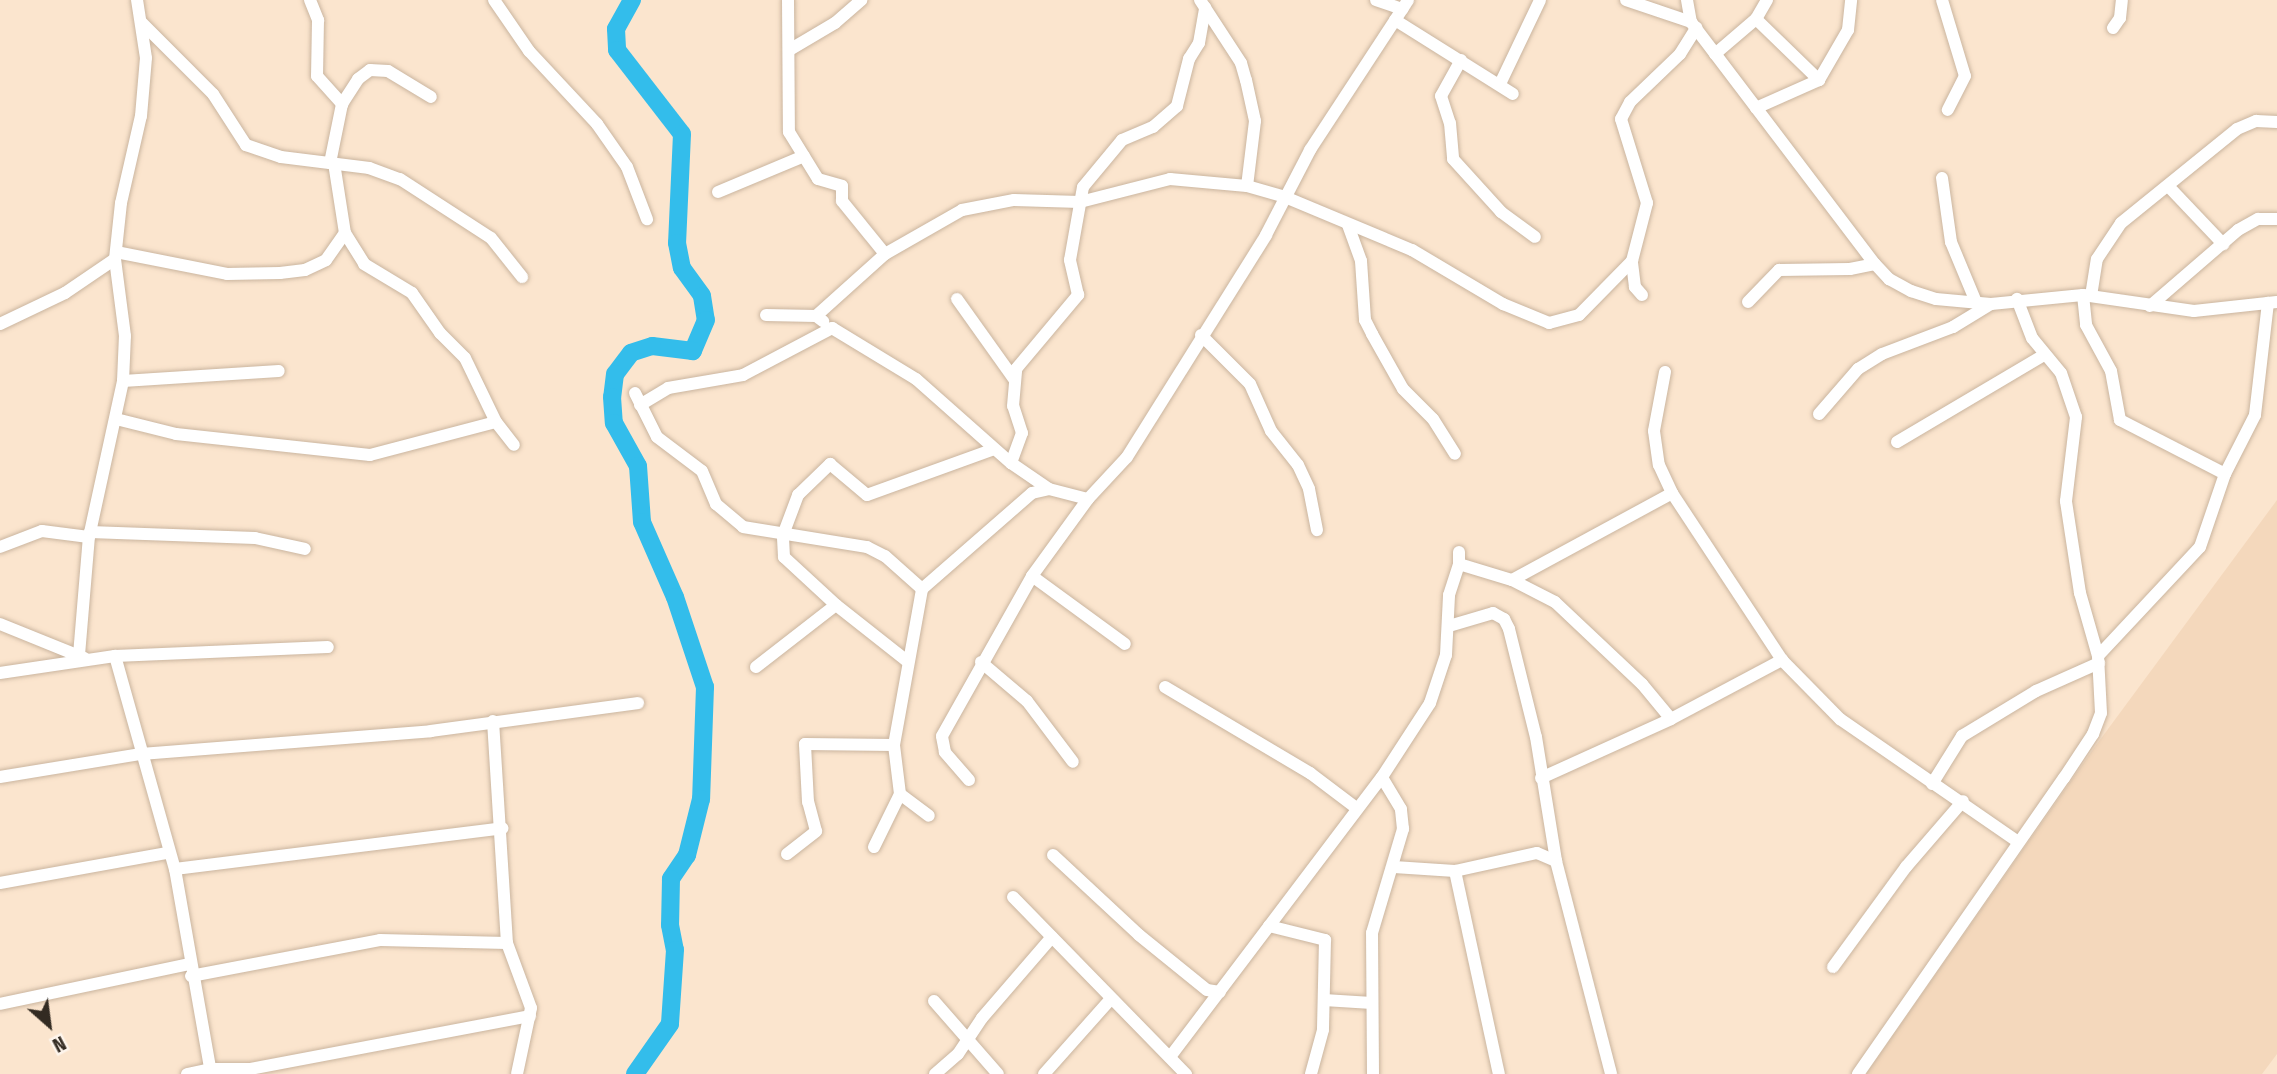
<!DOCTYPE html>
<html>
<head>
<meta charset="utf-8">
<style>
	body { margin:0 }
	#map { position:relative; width:2277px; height:1074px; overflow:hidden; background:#fbe5ce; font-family:"Fira Sans Condensed",sans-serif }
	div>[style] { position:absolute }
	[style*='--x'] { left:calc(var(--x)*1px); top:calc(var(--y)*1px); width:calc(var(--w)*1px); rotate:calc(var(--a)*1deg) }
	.built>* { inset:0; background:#f4d8bc }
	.river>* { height:18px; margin:-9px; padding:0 9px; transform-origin:9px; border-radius:9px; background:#33bdeb }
	.roads { filter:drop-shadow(0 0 2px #cab59f) drop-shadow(0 0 2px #cab59f) }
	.minor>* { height:12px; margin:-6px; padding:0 6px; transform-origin:6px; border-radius:6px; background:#fff }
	span { translate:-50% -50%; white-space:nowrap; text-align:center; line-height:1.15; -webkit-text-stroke:7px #fef5ec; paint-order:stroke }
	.north { position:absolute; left:14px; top:990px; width:70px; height:70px; -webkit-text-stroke:5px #fef5ec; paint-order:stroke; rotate:152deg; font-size:19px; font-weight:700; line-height:28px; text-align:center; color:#332b22 }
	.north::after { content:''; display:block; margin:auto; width:24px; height:32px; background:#332b22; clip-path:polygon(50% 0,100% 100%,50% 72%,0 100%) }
</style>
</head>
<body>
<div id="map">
	<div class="built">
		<i style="clip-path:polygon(2277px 500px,2277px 1054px,2262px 1074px,1866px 1074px,2094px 748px)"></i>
	</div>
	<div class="river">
		<i style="--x:632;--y:0;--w:33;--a:119"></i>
		<i style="--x:616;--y:29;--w:21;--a:87"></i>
		<i style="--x:617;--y:50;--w:106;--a:52.3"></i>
		<i style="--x:682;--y:134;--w:109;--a:92.6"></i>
		<i style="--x:677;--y:243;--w:25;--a:79"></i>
		<i style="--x:682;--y:268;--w:34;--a:54"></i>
		<i style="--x:702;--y:296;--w:24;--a:81"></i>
		<i style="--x:706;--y:320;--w:34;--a:113"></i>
		<i style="--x:693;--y:351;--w:41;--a:-173"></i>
		<i style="--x:652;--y:346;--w:22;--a:162"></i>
		<i style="--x:631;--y:353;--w:26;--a:127"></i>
		<i style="--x:615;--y:374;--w:23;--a:97"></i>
		<i style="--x:612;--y:397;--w:26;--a:86"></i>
		<i style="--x:614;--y:423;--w:49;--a:60.8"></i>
		<i style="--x:638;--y:466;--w:56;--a:85.9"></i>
		<i style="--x:642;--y:522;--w:82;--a:66.3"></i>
		<i style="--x:675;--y:597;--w:95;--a:71.6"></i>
		<i style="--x:705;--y:687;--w:112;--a:92"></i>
		<i style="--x:701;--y:799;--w:58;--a:104"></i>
		<i style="--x:687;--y:855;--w:29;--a:124"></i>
		<i style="--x:671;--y:879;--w:46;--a:91.2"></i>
		<i style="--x:670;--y:925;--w:25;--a:79"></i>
		<i style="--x:675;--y:950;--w:74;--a:93.9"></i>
		<i style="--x:670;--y:1024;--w:61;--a:125"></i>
	</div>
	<div class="roads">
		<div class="minor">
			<i style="--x:310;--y:0;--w:22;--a:68"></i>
			<i style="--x:318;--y:20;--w:56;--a:91"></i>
			<i style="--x:317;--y:76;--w:38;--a:48"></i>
			<i style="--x:494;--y:0;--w:62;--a:55.5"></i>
			<i style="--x:529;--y:51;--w:100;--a:47"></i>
			<i style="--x:597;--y:124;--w:52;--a:55.1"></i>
			<i style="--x:627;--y:167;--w:56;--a:69"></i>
			<i style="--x:788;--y:0;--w:132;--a:89.6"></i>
			<i style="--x:789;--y:132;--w:55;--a:58.3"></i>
			<i style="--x:818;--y:179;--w:25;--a:16"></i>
			<i style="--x:842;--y:186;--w:15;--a:90"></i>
			<i style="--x:842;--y:201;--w:68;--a:50.9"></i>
			<i style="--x:1200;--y:0;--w:75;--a:56.9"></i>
			<i style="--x:1241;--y:63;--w:18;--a:74"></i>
			<i style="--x:1246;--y:80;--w:42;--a:77.6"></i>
			<i style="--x:1255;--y:121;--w:65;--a:97"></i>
			<i style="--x:1376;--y:0;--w:28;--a:19"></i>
			<i style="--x:1626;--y:0;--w:69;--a:18.7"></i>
			<i style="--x:1687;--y:0;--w:22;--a:80"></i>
			<i style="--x:1691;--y:22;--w:304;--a:52.8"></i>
			<i style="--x:1875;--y:264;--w:21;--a:47"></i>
			<i style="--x:1889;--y:279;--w:25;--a:29"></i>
			<i style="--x:1911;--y:291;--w:26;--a:18"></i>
			<i style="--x:1936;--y:299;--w:55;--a:5.2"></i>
			<i style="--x:1991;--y:304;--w:92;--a:-5.6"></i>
			<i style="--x:2083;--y:295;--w:112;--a:8.2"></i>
			<i style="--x:2194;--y:311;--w:83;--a:-6.2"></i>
			<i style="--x:1942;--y:0;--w:79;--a:73.2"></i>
			<i style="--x:1965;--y:76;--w:38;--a:117"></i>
			<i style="--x:1756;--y:19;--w:88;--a:44.1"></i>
			<i style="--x:1395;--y:20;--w:139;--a:32.1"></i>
			<i style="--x:141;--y:22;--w:102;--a:45"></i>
			<i style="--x:213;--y:94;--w:61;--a:57.1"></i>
			<i style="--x:246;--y:145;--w:37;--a:19"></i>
			<i style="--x:281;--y:157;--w:89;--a:7.1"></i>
			<i style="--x:369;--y:168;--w:33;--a:20"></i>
			<i style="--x:400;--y:179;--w:108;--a:33"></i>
			<i style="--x:491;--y:238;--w:50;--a:51.5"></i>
			<i style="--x:2113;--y:28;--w:12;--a:-55"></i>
			<i style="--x:2120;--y:18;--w:18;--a:-84"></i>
			<i style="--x:791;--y:49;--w:51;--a:-30.6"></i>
			<i style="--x:835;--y:23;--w:35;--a:-41"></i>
			<i style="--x:1715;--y:54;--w:54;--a:-40.5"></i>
			<i style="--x:1756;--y:19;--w:22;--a:-60"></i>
			<i style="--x:1461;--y:60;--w:41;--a:119.1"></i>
			<i style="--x:1441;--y:96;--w:28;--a:72"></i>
			<i style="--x:1450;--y:123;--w:36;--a:85"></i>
			<i style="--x:1453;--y:159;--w:72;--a:47.8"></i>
			<i style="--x:1501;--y:212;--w:42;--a:36.3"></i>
			<i style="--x:1500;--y:84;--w:93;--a:-64.5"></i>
			<i style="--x:1756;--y:108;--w:69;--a:-24"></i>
			<i style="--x:1819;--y:80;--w:58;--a:-59.9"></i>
			<i style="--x:1848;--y:30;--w:30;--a:-84"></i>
			<i style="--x:330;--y:163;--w:60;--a:-78.5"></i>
			<i style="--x:342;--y:104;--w:30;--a:-57"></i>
			<i style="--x:358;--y:79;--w:15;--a:-37"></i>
			<i style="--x:370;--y:70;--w:18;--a:3"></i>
			<i style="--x:388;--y:71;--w:50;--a:31.2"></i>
			<i style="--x:334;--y:163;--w:71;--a:81.1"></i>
			<i style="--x:345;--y:233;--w:36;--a:58"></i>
			<i style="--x:364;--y:264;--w:56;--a:31.1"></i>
			<i style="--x:412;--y:293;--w:49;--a:55"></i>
			<i style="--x:440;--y:333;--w:35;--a:45"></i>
			<i style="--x:465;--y:358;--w:71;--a:64.2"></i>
			<i style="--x:496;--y:422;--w:29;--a:52"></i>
			<i style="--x:1942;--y:178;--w:65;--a:82"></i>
			<i style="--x:1951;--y:242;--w:65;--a:67.4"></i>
			<i style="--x:2169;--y:187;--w:79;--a:46.5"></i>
			<i style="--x:718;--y:192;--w:93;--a:-22.7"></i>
			<i style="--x:1348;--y:225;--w:38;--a:70"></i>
			<i style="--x:1361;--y:261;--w:59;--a:86.1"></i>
			<i style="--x:1365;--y:320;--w:16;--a:63"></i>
			<i style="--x:1372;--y:334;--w:63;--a:60.6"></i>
			<i style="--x:1403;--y:389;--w:42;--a:45"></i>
			<i style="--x:1433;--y:419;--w:41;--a:57.8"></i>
			<i style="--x:116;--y:252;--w:113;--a:11.2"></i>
			<i style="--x:227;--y:274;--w:53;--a:-1.1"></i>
			<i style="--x:280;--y:273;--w:25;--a:-7"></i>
			<i style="--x:305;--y:270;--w:23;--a:-25"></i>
			<i style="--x:326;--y:260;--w:33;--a:-55"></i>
			<i style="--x:1642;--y:295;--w:11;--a:-131"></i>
			<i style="--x:1635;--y:287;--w:26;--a:-97"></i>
			<i style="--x:1632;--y:261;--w:60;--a:-75.5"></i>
			<i style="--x:1647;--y:203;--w:88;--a:-107.2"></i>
			<i style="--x:1621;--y:119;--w:19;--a:-62"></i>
			<i style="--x:1630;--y:102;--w:69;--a:-43.8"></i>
			<i style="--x:1680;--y:54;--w:31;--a:-58"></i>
			<i style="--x:2083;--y:295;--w:30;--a:84"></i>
			<i style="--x:2086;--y:325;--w:52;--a:61.5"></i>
			<i style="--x:2111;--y:371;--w:50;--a:79.6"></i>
			<i style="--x:2120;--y:420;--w:118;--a:27.2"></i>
			<i style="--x:2091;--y:296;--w:37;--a:-81"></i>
			<i style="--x:2097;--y:259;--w:43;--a:-56.3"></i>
			<i style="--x:2121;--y:223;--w:149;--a:-39"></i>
			<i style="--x:2237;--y:129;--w:21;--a:-23"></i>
			<i style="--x:2256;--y:121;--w:21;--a:3"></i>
			<i style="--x:957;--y:299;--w:98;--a:54.5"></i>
			<i style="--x:1748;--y:302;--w:45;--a:-45.9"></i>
			<i style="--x:1779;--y:270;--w:71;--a:-0.8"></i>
			<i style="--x:1850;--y:269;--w:25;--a:-11"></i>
			<i style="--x:2150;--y:306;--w:116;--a:-40.8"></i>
			<i style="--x:2238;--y:230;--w:23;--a:-29"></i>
			<i style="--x:2258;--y:219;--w:19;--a:0"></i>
			<i style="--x:766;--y:315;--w:50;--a:1.1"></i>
			<i style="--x:816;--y:316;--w:9;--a:36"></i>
			<i style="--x:816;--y:316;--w:93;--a:-41.9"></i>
			<i style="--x:885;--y:254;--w:89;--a:-29.7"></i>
			<i style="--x:962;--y:210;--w:53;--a:-10.9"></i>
			<i style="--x:1014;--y:200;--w:66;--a:1.7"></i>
			<i style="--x:1080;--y:202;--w:93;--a:-14.3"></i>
			<i style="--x:1170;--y:179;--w:77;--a:5.2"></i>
			<i style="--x:1247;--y:186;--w:40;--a:16"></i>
			<i style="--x:1285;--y:197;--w:138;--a:22.7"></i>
			<i style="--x:1412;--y:250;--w:106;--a:30.7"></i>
			<i style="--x:1503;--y:304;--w:50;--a:22.4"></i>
			<i style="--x:1549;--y:323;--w:31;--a:-15"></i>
			<i style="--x:1579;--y:315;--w:76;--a:-45.5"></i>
			<i style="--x:0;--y:324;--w:72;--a:-25.5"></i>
			<i style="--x:65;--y:293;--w:60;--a:-34.2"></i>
			<i style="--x:1201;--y:335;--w:69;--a:45"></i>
			<i style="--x:1250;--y:384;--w:51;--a:65.9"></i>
			<i style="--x:1271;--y:431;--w:43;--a:51.5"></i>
			<i style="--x:1298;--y:465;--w:26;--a:65"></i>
			<i style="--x:1309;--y:489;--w:42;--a:79"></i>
			<i style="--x:1665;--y:372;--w:60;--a:100.6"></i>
			<i style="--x:1654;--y:431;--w:34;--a:82"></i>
			<i style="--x:1659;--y:465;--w:31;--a:65"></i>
			<i style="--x:1672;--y:493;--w:200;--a:56.6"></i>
			<i style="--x:1782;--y:660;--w:83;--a:45.5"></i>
			<i style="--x:1840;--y:719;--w:215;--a:34.6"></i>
			<i style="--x:123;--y:381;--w:156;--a:-3.7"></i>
			<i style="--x:635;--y:393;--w:49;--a:63.4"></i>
			<i style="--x:657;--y:437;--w:56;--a:37.1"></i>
			<i style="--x:702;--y:471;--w:36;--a:67"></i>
			<i style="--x:716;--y:504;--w:35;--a:40"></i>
			<i style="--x:743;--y:527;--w:126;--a:9.2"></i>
			<i style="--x:867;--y:547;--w:20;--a:27"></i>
			<i style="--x:885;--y:556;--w:50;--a:41.7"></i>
			<i style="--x:640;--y:405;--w:33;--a:-31"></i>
			<i style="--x:668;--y:388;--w:76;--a:-9.8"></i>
			<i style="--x:743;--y:375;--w:101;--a:-27.8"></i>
			<i style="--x:832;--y:328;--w:98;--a:31.3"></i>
			<i style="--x:916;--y:379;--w:127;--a:41.5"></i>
			<i style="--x:1011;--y:463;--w:46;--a:34.4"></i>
			<i style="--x:1819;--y:414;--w:60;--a:-49.1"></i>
			<i style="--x:1858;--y:369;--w:28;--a:-32"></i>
			<i style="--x:1882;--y:354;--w:76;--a:-20.8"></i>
			<i style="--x:1953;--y:327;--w:44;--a:-31.2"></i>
			<i style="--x:116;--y:419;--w:62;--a:14"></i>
			<i style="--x:176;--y:434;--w:195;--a:6.2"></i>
			<i style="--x:370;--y:455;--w:130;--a:-14.7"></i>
			<i style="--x:1897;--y:442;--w:171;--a:-30.6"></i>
			<i style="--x:1011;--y:463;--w:32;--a:-70"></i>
			<i style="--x:1022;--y:433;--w:28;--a:-108"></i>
			<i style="--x:1013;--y:406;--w:37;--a:-85"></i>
			<i style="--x:1016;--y:369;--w:97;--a:-50"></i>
			<i style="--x:1078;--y:295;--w:36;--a:-103"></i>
			<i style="--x:1070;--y:260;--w:74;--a:-79.9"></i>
			<i style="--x:1083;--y:187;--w:61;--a:-50.3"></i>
			<i style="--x:1122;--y:140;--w:34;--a:-23"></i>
			<i style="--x:1153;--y:127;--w:32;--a:-41"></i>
			<i style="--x:1177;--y:106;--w:49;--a:-75.7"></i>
			<i style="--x:1189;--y:59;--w:19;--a:-58"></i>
			<i style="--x:1199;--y:43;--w:36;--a:-80"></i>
			<i style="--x:90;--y:532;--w:165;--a:2.1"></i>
			<i style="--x:255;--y:538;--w:51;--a:12.4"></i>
			<i style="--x:0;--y:547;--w:45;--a:-20.9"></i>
			<i style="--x:42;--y:531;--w:47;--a:7.3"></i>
			<i style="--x:1459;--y:564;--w:55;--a:16.8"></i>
			<i style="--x:1512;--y:580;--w:48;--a:27.1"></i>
			<i style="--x:1555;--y:602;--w:120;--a:43.3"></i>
			<i style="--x:1642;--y:684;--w:45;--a:50.4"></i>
			<i style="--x:1032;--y:576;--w:115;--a:36.2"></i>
			<i style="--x:1512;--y:580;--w:182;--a:-28.5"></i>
			<i style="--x:0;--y:624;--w:91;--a:22"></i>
			<i style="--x:1449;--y:626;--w:46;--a:-16.5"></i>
			<i style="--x:1493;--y:613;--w:13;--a:29"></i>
			<i style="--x:1504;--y:619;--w:11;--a:63"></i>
			<i style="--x:1509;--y:629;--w:111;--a:76"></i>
			<i style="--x:1536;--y:737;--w:126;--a:80.8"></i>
			<i style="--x:1556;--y:861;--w:220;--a:75.5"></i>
			<i style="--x:79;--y:655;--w:118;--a:-85.2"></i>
			<i style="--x:89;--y:537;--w:160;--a:-77.7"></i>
			<i style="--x:123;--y:381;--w:45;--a:-87.5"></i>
			<i style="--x:125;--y:336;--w:78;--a:-97.4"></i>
			<i style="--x:115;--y:259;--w:56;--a:-83.9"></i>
			<i style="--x:121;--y:203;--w:89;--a:-77.1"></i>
			<i style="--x:141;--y:116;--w:58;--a:-85.1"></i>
			<i style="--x:146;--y:58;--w:59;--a:-98.8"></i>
			<i style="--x:115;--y:656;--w:213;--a:-2.4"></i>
			<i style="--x:2098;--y:656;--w:149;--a:-46.9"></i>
			<i style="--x:2200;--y:547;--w:77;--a:-71.1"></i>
			<i style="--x:2225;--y:474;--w:66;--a:-63"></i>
			<i style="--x:2255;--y:415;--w:113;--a:-83.4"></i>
			<i style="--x:907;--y:661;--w:90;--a:-141.7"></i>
			<i style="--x:836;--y:605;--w:71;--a:-137.3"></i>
			<i style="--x:784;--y:557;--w:22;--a:-93"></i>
			<i style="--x:783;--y:535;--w:43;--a:-69.4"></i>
			<i style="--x:798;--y:495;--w:45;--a:-44.1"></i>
			<i style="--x:830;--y:464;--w:48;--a:40"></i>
			<i style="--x:867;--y:495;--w:135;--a:-19.9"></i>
			<i style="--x:981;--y:662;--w:60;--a:40.3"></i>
			<i style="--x:1027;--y:701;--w:76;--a:53"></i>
			<i style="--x:756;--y:667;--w:101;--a:-37.8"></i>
			<i style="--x:0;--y:673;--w:116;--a:-8.4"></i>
			<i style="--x:115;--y:656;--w:221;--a:74.3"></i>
			<i style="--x:175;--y:869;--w:208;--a:80"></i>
			<i style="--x:1165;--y:687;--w:169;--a:30.7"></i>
			<i style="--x:1310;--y:773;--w:56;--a:37.1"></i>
			<i style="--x:493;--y:721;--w:222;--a:86.4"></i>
			<i style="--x:507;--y:943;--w:69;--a:69.7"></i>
			<i style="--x:531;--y:1008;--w:67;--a:102"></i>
			<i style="--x:0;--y:777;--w:143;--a:-9.3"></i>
			<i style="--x:141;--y:754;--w:291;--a:-4.5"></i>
			<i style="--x:431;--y:731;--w:209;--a:-7.7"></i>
			<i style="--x:1541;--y:778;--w:143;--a:-24.4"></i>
			<i style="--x:1671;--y:719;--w:126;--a:-28"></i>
			<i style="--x:969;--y:780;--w:37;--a:-131"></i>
			<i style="--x:945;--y:752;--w:16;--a:-101"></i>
			<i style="--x:942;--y:736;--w:184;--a:-60.6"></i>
			<i style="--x:1032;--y:576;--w:95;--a:-54"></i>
			<i style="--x:1932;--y:784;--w:57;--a:-58"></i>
			<i style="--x:1962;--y:736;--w:87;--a:-31.3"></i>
			<i style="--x:2036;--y:691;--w:69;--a:-24"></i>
			<i style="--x:900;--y:794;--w:36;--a:37"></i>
			<i style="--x:874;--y:847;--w:59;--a:-63.9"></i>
			<i style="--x:900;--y:794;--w:49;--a:-97"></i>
			<i style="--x:894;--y:745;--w:158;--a:-79.8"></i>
			<i style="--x:922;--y:589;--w:146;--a:-41.1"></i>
			<i style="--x:1032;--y:493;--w:17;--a:-13"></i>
			<i style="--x:1049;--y:489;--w:40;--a:14.4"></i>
			<i style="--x:1088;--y:499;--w:57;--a:-47.1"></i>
			<i style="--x:1127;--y:457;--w:262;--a:-57.9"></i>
			<i style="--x:1266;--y:235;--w:96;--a:-62.6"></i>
			<i style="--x:1310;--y:150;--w:179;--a:-56.8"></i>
			<i style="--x:787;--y:854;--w:37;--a:-38"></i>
			<i style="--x:816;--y:831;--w:30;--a:-105"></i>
			<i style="--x:808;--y:802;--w:58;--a:-93"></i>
			<i style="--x:805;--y:744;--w:89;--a:0.6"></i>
			<i style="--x:1053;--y:855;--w:117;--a:42.9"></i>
			<i style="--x:1139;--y:935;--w:87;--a:39"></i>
			<i style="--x:1207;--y:990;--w:13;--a:9"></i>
			<i style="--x:1394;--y:867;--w:61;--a:3.8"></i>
			<i style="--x:1455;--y:871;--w:84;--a:-12.4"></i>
			<i style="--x:1537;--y:853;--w:21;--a:23"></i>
			<i style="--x:175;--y:869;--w:330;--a:-7.1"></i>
			<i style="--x:1455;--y:871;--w:208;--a:77.8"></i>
			<i style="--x:0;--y:883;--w:170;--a:-10.2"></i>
			<i style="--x:1013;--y:897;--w:248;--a:45.7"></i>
			<i style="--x:1269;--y:926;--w:58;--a:14"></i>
			<i style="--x:1325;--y:940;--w:90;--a:91.3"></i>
			<i style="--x:1323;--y:1030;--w:46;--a:105.3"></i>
			<i style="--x:1833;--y:967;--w:124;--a:-53.9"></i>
			<i style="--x:1906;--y:867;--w:87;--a:-49.2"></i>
			<i style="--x:191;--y:976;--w:192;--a:-10.8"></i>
			<i style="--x:380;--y:940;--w:127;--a:1.4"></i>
			<i style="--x:1324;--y:1000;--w:48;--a:3.6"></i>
			<i style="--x:934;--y:1001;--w:97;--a:48.8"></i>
			<i style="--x:0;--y:1004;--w:193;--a:-11.9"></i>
			<i style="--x:1170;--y:1057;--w:351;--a:-52.9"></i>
			<i style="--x:1382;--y:777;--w:88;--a:-57"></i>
			<i style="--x:1430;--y:703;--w:51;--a:-71.6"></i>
			<i style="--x:1446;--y:655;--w:60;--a:-87.1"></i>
			<i style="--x:1449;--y:595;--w:33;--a:-72"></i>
			<i style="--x:1459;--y:564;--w:12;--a:-90"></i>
			<i style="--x:187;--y:1074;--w:24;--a:-12"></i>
			<i style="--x:210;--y:1069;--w:40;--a:0"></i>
			<i style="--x:250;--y:1069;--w:285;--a:-10.7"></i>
			<i style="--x:935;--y:1074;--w:30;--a:-41"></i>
			<i style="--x:958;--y:1054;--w:43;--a:-56.3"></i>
			<i style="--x:982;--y:1018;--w:107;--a:-49.2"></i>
			<i style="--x:1044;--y:1074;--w:99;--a:-48.3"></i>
			<i style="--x:1373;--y:1074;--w:141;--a:-90.4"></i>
			<i style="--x:1372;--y:933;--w:109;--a:-73.4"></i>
			<i style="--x:1403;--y:829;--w:20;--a:-96"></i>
			<i style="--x:1401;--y:809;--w:37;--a:-121"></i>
			<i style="--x:1858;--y:1074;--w:361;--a:-55.2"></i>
			<i style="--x:2064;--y:778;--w:53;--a:-56.6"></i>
			<i style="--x:2093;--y:734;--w:22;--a:-69"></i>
			<i style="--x:2101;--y:713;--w:57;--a:-93"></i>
			<i style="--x:2098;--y:656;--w:66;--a:-105.9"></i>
			<i style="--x:2080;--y:593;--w:93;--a:-98.7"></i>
			<i style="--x:2066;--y:501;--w:85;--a:-83.2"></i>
			<i style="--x:2076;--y:417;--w:46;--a:-108.8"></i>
			<i style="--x:2061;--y:373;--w:45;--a:-129.6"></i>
			<i style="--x:2032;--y:338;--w:42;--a:-111"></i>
		</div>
	</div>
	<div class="north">N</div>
</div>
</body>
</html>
